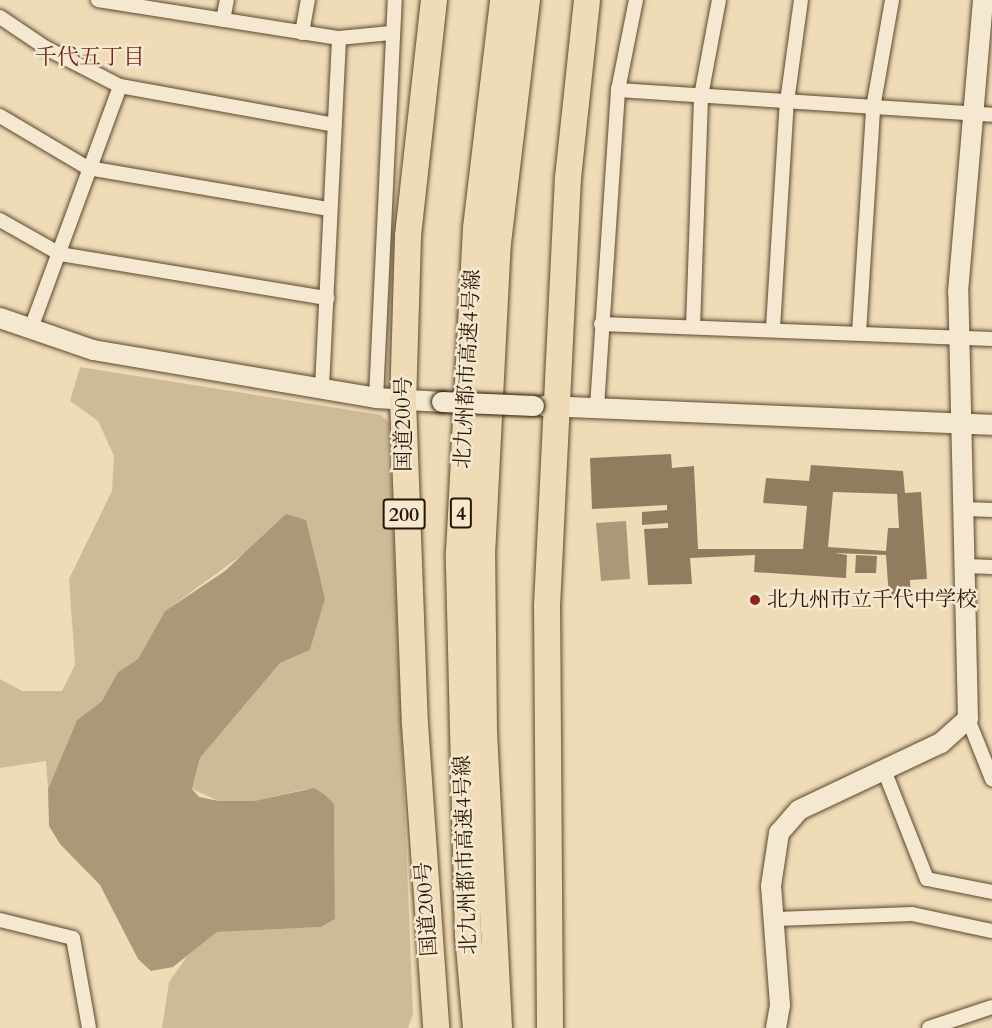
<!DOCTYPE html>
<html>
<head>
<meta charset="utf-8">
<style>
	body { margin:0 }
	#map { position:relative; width:992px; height:1028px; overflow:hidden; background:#efdbb6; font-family:Cardo,"Noto Serif JP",serif }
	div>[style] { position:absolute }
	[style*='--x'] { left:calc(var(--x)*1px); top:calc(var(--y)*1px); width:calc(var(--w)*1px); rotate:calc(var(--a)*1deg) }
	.green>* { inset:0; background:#cdba97 }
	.water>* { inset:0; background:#ac9878 }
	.building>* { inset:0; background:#907d5f }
	.roads { filter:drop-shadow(0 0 2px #5a482e) drop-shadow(0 0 2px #5a482e) }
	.street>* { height:14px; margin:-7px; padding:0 7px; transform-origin:7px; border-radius:7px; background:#f5e8d0 }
	.secondary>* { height:20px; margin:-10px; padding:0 10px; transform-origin:10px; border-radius:10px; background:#f5e8d0 }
	.highway>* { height:26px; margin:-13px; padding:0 13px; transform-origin:13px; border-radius:13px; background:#efdbb6 }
	.bridges { filter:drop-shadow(0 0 2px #291701) drop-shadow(0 0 2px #291701) }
	.secondary-bridge>* { height:20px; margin:-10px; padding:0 10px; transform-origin:10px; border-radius:10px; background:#f5e8d0 }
	.dots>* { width:16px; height:16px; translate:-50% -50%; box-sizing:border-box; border:3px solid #f5e8d0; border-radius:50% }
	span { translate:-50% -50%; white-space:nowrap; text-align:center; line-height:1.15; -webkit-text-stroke:5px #f5e8d0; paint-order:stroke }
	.shield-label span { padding:2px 4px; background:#f5e8d0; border:2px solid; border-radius:4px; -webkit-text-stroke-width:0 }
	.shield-label { font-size:20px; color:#291701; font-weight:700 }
	.street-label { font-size:21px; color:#291701 }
	.poi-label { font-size:21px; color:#291701 }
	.left { translate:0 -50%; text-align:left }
	.neighbourhood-label { font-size:22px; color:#7a1f14 }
</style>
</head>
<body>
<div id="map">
	<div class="green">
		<i style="clip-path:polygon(80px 367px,381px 415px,389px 423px,413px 1014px,408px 1028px,162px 1028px,169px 982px,188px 955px,217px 932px,321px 927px,335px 919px,334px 804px,306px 789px,254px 801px,219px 801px,192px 789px,200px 758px,280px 663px,310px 650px,325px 599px,246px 552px,165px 611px,138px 659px,118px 672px,102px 701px,77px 720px,48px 789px,46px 761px,0 768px,0 679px,22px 691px,62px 691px,75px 665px,69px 579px,112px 491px,114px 456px,98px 421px,70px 401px)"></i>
	</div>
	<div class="water">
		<i style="clip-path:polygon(286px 514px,306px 520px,325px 599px,310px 650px,280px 663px,200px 758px,192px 789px,199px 797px,219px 801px,254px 801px,314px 788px,325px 795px,334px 804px,335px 919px,321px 927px,217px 932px,173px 967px,151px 971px,138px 959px,100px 885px,60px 844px,49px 826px,48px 789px,77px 720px,102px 701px,118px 672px,138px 659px,165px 611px,225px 571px)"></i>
		<i style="clip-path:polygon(626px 521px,630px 579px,601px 581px,596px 523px)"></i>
	</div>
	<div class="building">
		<i style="clip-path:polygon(evenodd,671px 454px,672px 468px,694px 466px,698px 549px,803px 549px,807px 506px,763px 503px,766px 478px,809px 481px,811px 465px,903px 471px,905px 493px,921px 492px,927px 579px,910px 580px,911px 598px,889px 598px,886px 555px,835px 553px,847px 555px,846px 578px,754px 572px,755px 555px,690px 558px,692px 584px,648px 585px,644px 529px,668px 528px,668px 523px,642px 525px,642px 512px,667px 510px,667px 505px,592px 509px,590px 458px,671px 454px,833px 492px,897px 494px,899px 528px,888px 528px,886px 551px,828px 547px,833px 492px)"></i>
		<i style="clip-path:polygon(856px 555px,877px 556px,876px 573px,855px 573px)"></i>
	</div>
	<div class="roads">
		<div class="street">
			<i style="--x:98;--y:0;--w:244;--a:9"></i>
			<i style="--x:339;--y:38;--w:52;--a:-5.5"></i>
			<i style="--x:0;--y:17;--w:55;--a:34"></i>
			<i style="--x:46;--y:48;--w:83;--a:27.2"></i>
			<i style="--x:120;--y:86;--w:218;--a:10.3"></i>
			<i style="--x:223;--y:20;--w:20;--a:-79"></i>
			<i style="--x:302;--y:33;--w:34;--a:-80"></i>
			<i style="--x:618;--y:90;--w:92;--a:-78.7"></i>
			<i style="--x:0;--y:116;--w:102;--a:30.6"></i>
			<i style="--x:88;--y:168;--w:243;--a:9.7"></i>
			<i style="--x:0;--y:220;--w:69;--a:29.5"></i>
			<i style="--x:60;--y:254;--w:271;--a:9.4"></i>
			<i style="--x:601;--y:324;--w:391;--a:2.2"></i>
			<i style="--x:693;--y:327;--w:231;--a:-88"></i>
			<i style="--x:701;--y:96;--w:98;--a:-79.4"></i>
			<i style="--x:773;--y:328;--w:226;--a:-86.5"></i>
			<i style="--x:787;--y:102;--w:103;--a:-82.2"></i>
			<i style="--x:30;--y:331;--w:261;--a:-69.8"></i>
			<i style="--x:859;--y:333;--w:225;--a:-86.4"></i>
			<i style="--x:873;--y:108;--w:110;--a:-80"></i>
			<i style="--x:322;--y:387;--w:349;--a:-87.2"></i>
			<i style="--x:376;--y:398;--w:398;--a:-87.3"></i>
			<i style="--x:597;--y:407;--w:318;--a:-86.2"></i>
			<i style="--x:618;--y:90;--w:375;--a:3.8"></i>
			<i style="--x:965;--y:509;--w:27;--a:2"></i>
			<i style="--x:966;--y:566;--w:26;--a:2"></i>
			<i style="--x:968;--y:719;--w:65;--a:68.2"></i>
			<i style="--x:884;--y:770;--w:117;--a:68.5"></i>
			<i style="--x:927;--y:879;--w:66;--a:11.3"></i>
			<i style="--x:776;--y:919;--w:136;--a:-2.1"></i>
			<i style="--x:912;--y:914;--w:82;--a:12"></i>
			<i style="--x:0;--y:920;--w:75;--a:13.9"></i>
			<i style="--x:73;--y:938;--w:91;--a:79.9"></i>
			<i style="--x:929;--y:1028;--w:66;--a:-18.4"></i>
		</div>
		<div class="secondary">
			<i style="--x:0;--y:318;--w:98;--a:19"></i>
			<i style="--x:93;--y:350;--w:287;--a:9.6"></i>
			<i style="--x:376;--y:398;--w:66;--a:3.5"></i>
			<i style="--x:543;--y:406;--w:449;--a:2.4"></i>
			<i style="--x:776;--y:1028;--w:23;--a:-80"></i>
			<i style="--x:780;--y:1005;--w:119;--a:-94.3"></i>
			<i style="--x:771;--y:886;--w:54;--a:-81.4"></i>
			<i style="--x:779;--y:833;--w:30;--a:-49"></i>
			<i style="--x:799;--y:810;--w:157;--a:-25.3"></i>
			<i style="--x:941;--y:743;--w:36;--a:-42"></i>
			<i style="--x:968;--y:719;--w:427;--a:-91.3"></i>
			<i style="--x:958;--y:292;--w:293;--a:-85.1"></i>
		</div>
		<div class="highway">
			<i style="--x:434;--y:0;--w:237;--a:96.3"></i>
			<i style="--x:408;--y:236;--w:164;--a:91.7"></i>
			<i style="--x:403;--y:400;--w:324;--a:87.9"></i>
			<i style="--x:415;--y:724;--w:305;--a:86"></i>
			<i style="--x:476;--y:1028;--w:94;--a:-94.9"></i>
			<i style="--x:468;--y:934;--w:381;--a:-91.4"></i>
			<i style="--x:459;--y:553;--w:325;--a:-87"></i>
			<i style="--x:476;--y:228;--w:230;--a:-83.2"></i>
			<i style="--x:499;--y:1028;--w:295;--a:-92.9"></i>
			<i style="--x:484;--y:733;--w:178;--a:-90.6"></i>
			<i style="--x:482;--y:555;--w:312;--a:-87.1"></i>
			<i style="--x:498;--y:243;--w:245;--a:-83.2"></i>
			<i style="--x:550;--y:1028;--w:422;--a:-90.4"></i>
			<i style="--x:547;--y:606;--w:429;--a:-87.2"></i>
			<i style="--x:568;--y:178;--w:179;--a:-83.9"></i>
		</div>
	</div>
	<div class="bridges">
		<div class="secondary-bridge">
			<i style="--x:442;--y:402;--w:92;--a:2.5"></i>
		</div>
	</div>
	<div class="dots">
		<i style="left:755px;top:600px;background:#8f2418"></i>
	</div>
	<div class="shield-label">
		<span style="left:461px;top:513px">4</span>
		<span style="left:404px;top:514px">200</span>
	</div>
	<div class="street-label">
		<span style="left:468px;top:369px;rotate:-87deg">北九州都市高速4号線</span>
		<span style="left:404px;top:424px;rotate:-90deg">国道200号</span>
		<span style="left:466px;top:855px;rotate:-92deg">北九州都市高速4号線</span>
		<span style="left:427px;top:909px;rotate:-94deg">国道200号</span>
	</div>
	<div class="poi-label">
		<span class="left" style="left:767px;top:600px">北九州市立千代中学校</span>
	</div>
	<div class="neighbourhood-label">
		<span style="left:90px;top:58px">千代五丁目</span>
	</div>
</div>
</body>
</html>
